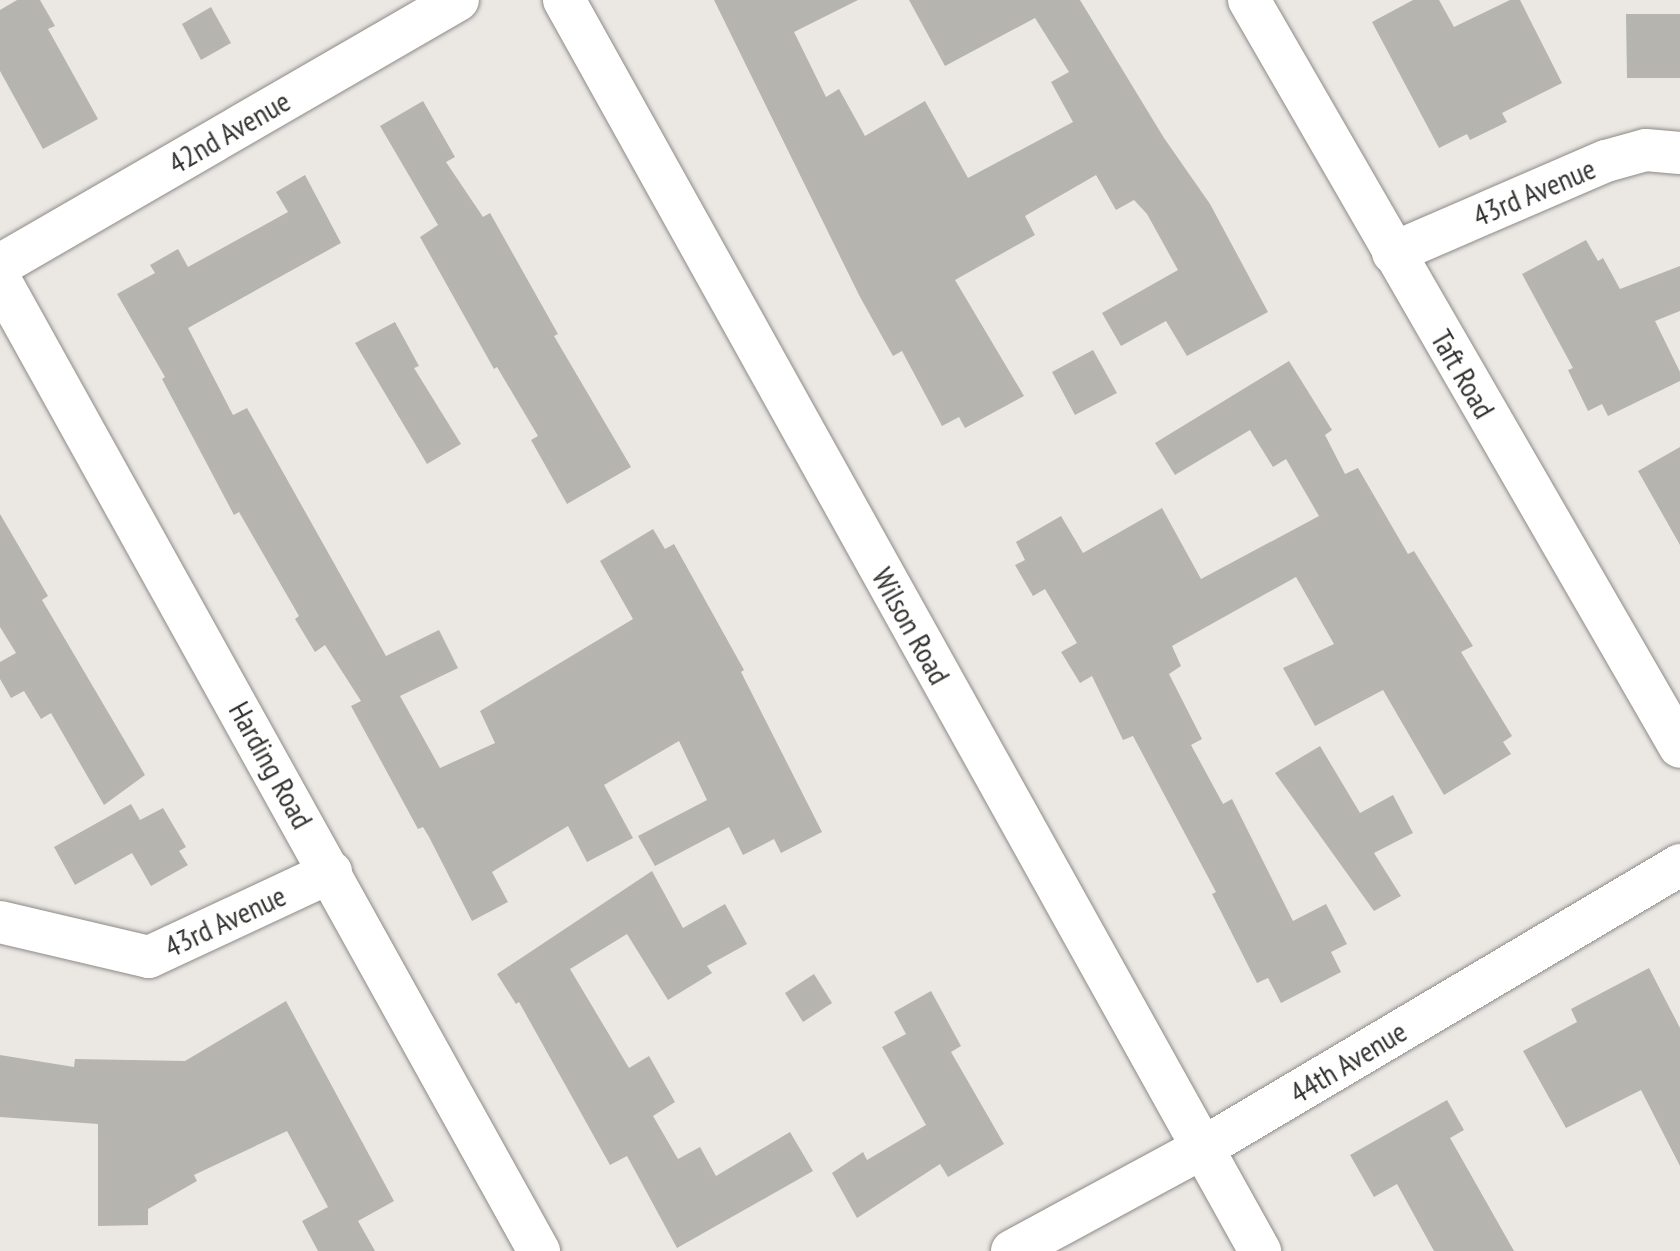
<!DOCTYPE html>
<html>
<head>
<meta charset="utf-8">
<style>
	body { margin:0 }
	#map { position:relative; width:1680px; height:1251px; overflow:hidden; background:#ebe8e4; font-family:"PT Sans Narrow",sans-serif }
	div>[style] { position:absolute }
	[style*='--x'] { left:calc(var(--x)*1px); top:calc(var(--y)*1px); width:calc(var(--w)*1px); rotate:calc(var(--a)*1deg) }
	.building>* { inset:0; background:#b5b4af }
	.roads { filter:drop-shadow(0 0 2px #8e8b87) drop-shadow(0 0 2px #8e8b87) }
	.street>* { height:42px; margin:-21px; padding:0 21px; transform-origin:21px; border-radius:21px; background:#fff }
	span { translate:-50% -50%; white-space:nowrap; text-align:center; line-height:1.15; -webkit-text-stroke:8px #fff; paint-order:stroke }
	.street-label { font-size:30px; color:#353432 }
</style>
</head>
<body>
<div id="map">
	<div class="building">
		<i style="clip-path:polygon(17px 0,40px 0,55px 26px,48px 29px,98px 119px,43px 149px,0 71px,0 10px)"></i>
		<i style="clip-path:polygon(714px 0,858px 0,794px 32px,826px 97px,839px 89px,865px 136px,925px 101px,968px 178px,1073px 122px,1051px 82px,1069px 72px,1035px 18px,945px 66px,909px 0,1080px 0,1164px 138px,1210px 204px,1268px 312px,1187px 356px,1166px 321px,1121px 346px,1102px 313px,1178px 270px,1147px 214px,1134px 200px,1116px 210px,1096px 175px,1025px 216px,1035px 235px,955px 280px,1024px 396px,965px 428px,959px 417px,942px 426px,902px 351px,893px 356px,860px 297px)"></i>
		<i style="clip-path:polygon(1413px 0,1439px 0,1454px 27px,1510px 0,1520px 0,1562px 83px,1502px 113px,1507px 122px,1470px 140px,1467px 134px,1439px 148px,1372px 22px)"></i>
		<i style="clip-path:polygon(211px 7px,231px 43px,201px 60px,182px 24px)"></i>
		<i style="clip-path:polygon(1626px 14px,1680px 14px,1680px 78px,1627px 78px)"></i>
		<i style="clip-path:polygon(423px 101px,455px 157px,446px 162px,483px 217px,490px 213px,558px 334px,554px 336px,631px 467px,567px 504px,531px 440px,538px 436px,497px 367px,494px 369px,420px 237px,438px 225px,380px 126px)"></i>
		<i style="clip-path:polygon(305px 175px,341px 243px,188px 328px,233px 415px,247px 408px,386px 656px,439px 630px,458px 668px,400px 696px,440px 768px,495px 743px,480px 711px,633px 619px,600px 561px,653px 529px,665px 549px,674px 544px,744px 670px,741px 672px,822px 832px,781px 853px,774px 839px,743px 855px,729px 827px,655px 866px,638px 836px,707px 800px,679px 741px,604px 785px,633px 838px,587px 862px,568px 826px,492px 872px,508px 902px,472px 921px,429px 837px,423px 827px,418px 829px,351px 706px,361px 701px,325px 645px,315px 652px,295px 619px,299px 616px,239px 512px,234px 515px,162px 379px,165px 377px,117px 294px,155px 273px,150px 265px,178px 249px,188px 267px,288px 212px,276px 192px)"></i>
		<i style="clip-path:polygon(1586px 240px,1598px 261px,1603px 258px,1620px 289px,1680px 266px,1680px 311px,1655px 321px,1680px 372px,1680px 381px,1608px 416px,1602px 404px,1588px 411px,1568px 370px,1573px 368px,1522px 274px)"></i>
		<i style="clip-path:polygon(395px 322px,419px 366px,414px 368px,461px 444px,427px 464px,355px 343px)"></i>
		<i style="clip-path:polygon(1093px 350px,1117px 393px,1075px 415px,1052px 372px)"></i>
		<i style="clip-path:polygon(1289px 361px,1332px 430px,1325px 435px,1345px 474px,1358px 468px,1408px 554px,1414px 551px,1473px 646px,1461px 652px,1512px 736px,1503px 742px,1511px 754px,1444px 795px,1383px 690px,1315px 726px,1283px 668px,1334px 644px,1296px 577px,1172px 646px,1181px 666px,1169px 674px,1202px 739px,1191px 745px,1223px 804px,1232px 799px,1293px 921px,1326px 904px,1347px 944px,1331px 952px,1341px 972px,1281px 1003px,1268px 978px,1257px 983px,1212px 894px,1216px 892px,1133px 736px,1123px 740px,1092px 676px,1080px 683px,1061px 652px,1077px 643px,1045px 589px,1033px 596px,1015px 565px,1025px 560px,1016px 542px,1061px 516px,1083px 553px,1162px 508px,1201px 579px,1319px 516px,1286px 459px,1273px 467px,1250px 430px,1175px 475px,1155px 443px)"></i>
		<i style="clip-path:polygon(1680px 447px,1680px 545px,1638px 471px)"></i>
		<i style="clip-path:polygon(0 514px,48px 596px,42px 600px,145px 775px,104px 805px,51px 713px,41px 719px,24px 691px,11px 698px,0 679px,0 662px,16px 653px,0 627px)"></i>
		<i style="clip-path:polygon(1320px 746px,1360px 813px,1393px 795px,1413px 833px,1374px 853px,1401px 896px,1374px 911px,1275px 773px)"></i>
		<i style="clip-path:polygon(131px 804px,140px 820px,163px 808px,186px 847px,179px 851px,188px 865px,151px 886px,132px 853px,75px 885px,54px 847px)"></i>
		<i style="clip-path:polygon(652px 871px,683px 928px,725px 904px,747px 944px,707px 966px,712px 973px,668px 1000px,627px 934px,570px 969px,629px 1068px,649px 1056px,675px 1102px,653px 1116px,678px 1159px,700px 1147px,716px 1176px,790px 1132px,813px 1171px,677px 1248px,627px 1156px,610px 1165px,519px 1002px,516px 1004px,497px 974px)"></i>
		<i style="clip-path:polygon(1649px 968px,1680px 1028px,1680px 1166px,1641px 1090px,1566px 1128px,1523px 1051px,1577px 1022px,1571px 1009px)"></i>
		<i style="clip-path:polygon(814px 974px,832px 1003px,803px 1022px,785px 993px)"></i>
		<i style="clip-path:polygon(931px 991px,961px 1046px,951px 1052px,1004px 1144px,948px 1177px,940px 1164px,857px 1218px,832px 1173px,863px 1152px,867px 1160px,926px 1125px,882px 1047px,906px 1034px,894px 1012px)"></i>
		<i style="clip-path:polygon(286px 1001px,394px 1201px,358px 1221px,375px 1251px,318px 1251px,302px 1221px,328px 1207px,287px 1131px,194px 1175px,197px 1181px,148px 1209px,148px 1225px,98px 1226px,98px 1124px,0 1117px,0 1055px,74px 1067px,75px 1059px,185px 1061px)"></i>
		<i style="clip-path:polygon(1447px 1100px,1464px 1130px,1450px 1138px,1514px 1251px,1434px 1251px,1397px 1184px,1374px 1197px,1350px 1155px)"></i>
	</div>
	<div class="roads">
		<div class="street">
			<i style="--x:564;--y:0;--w:1432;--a:60.91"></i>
			<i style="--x:1249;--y:0;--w:862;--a:60.02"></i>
			<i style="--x:1393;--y:253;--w:232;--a:-23.4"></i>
			<i style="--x:1606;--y:161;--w:41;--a:-15.4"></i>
			<i style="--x:1646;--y:150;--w:34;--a:5"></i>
			<i style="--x:0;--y:265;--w:529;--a:-30.05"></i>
			<i style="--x:0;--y:280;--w:1111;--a:60.97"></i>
			<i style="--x:0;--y:922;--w:153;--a:13.2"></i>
			<i style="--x:149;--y:957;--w:201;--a:-25"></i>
			<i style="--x:1012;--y:1251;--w:215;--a:-28.4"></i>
			<i style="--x:1201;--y:1149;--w:557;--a:-30.66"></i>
		</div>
	</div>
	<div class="street-label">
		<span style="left:229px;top:132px;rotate:-30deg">42nd Avenue</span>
		<span style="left:1534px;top:192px;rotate:-23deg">43rd Avenue</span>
		<span style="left:1463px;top:374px;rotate:60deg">Taft Road</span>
		<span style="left:911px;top:626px;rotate:61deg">Wilson Road</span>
		<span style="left:271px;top:765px;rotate:61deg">Harding Road</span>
		<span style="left:225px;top:921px;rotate:-25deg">43rd Avenue</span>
		<span style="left:1348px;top:1062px;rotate:-31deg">44th Avenue</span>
	</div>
</div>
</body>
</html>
